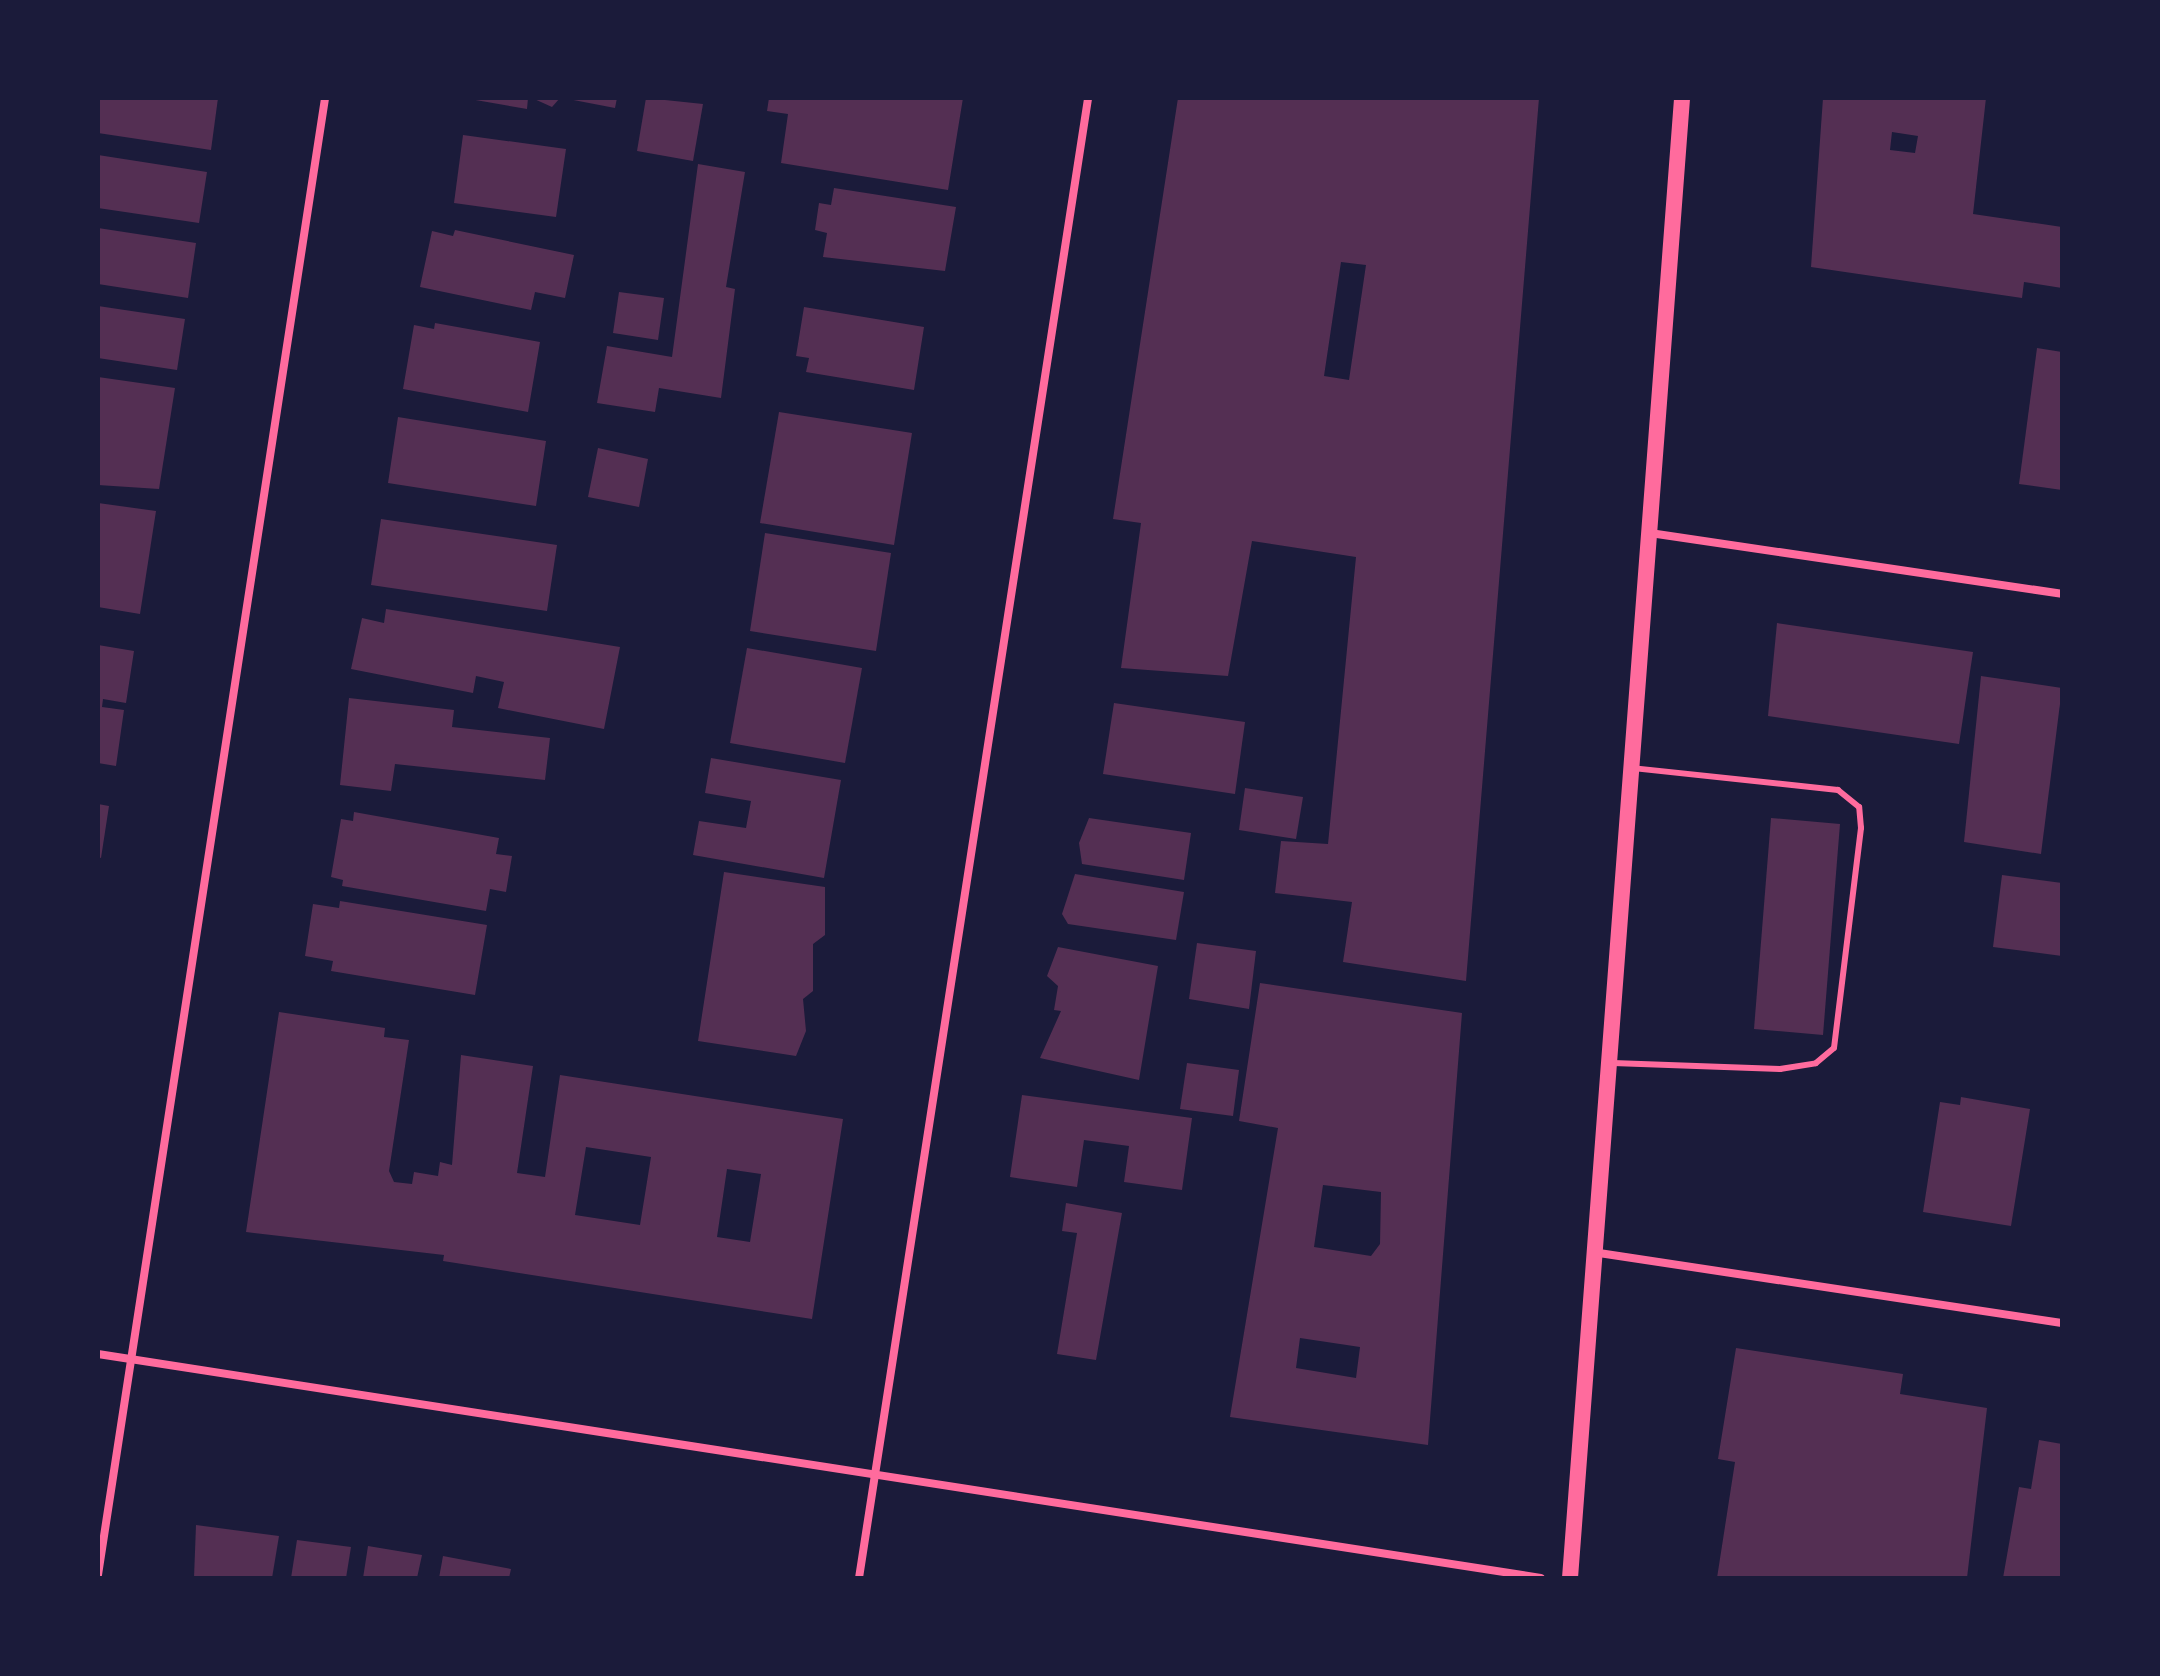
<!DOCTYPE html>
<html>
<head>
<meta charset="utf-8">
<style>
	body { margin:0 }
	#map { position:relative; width:2160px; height:1676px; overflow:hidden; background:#1b1b3a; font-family:Mulish,sans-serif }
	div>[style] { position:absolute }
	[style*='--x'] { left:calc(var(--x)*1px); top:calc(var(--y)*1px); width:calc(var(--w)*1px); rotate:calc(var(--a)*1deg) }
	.building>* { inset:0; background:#542f53 }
	.service>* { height:6px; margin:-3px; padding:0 3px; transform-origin:3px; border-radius:3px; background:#ff6b9d }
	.minor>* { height:8px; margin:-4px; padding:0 4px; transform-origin:4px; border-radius:4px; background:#ff6b9d }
	.secondary>* { height:16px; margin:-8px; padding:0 8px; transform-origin:8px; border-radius:8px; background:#ff6b9d }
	span { translate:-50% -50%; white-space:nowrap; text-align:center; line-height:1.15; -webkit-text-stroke:6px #1b1b3a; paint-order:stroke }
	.frame { position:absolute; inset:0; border:100px solid #1b1b3a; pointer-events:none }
</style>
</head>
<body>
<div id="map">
	<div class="building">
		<i style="clip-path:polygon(98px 98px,218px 98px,211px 150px,98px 133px)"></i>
		<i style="clip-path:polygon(464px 98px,528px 98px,527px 109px)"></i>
		<i style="clip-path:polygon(532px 98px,560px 98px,552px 107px)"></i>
		<i style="clip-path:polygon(563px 98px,617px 98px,615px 108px)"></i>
		<i style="clip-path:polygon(646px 98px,703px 104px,693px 161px,637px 151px)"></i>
		<i style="clip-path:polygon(769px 98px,963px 98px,948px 190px,781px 163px,788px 114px,767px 111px)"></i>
		<i style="clip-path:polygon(evenodd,1178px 98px,1539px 98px,1466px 981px,1343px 962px,1352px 902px,1275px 893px,1281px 841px,1328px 844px,1356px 557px,1252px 541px,1228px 676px,1121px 668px,1141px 523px,1113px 519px,1178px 98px,1341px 262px,1366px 265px,1349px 380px,1324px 376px,1341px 262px)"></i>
		<i style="clip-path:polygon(evenodd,1823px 98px,1986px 98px,1973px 214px,2062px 227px,2062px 288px,2024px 282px,2022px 298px,1811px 267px,1823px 98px,1892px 132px,1918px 136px,1915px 153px,1890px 150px,1892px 132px)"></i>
		<i style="clip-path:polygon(463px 135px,566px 149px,556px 217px,454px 203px)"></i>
		<i style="clip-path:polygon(98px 155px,207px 172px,199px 223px,98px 208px)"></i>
		<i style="clip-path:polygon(698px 164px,745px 172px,726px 287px,735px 289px,721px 398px,659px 388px,655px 412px,597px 403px,607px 346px,672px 357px)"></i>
		<i style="clip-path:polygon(834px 188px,956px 207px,945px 271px,823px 257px,827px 233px,815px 230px,819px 203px,831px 205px)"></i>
		<i style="clip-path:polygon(98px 228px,196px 243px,188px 298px,98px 284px)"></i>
		<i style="clip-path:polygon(455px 230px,574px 255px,565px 298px,535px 292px,531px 310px,420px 287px,432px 231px,453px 236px)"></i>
		<i style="clip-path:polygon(619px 292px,664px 298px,658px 340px,613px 333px)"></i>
		<i style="clip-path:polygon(98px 306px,185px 319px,177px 370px,98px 358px)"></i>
		<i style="clip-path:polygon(804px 307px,924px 327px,914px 390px,806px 372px,809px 358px,796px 356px)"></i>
		<i style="clip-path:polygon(435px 323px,540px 342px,528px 412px,403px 389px,414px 325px,434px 329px)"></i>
		<i style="clip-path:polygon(2037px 348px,2062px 352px,2062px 490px,2019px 484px)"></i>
		<i style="clip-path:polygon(98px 377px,175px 388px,159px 489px,98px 485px)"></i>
		<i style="clip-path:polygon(779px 412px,912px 433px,894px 545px,760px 523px)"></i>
		<i style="clip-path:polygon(398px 417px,546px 441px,536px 506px,388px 483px)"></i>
		<i style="clip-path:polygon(598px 448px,648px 459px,639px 507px,588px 497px)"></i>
		<i style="clip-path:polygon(98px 503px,156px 511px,140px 614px,98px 607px)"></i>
		<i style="clip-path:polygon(381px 519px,557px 545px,547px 611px,371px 585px)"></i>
		<i style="clip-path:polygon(765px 533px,891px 553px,876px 651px,750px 631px)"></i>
		<i style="clip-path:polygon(386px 609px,620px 647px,604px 729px,498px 708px,504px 682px,476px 676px,473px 693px,351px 669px,362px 618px,384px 623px)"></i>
		<i style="clip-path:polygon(1777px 623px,1973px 652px,1959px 744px,1768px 716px)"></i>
		<i style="clip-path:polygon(98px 645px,134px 651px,126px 703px,103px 699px,102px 707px,124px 710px,116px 766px,98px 763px)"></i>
		<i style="clip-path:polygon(747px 648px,862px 668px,845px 763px,730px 743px)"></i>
		<i style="clip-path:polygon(1981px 676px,2062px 688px,2041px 854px,1964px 842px)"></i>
		<i style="clip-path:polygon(349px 698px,454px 710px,452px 727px,550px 738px,545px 780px,395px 764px,391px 791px,340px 785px)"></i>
		<i style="clip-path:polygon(1114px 703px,1245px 722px,1235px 794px,1103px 774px)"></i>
		<i style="clip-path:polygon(711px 758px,841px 780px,824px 878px,693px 855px,699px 821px,746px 828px,751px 801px,705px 793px)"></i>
		<i style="clip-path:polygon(1245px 788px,1303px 797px,1296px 839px,1239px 830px)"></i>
		<i style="clip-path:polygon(98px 804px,109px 806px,101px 858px,98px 857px)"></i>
		<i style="clip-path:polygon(354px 812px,499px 838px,496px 854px,512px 856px,506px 892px,490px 889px,486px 911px,342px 886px,343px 880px,331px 877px,341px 819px,353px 821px)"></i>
		<i style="clip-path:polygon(1089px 818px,1191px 833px,1184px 880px,1082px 864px,1079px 843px)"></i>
		<i style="clip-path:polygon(1771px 818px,1840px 824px,1823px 1035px,1754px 1029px)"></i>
		<i style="clip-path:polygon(724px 872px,825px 887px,825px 935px,813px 944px,813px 991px,803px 999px,806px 1031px,796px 1056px,698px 1041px)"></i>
		<i style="clip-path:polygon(1075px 874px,1184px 892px,1176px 940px,1068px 924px,1062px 914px)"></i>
		<i style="clip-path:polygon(2002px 875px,2062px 883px,2062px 956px,1993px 947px)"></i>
		<i style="clip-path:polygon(340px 901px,487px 925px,475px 995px,331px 971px,333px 961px,305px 956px,313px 904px,339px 908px)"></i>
		<i style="clip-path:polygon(1197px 943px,1256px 951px,1249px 1009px,1189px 999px)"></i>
		<i style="clip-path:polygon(1058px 947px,1158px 966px,1139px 1080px,1040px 1058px,1061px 1011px,1054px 1010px,1058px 986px,1047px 976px)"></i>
		<i style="clip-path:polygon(evenodd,1260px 983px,1462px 1013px,1428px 1445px,1230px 1417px,1278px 1128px,1239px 1121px,1260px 983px,1323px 1185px,1381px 1192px,1380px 1244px,1371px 1256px,1314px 1247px,1323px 1185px,1260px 983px,1300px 1338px,1360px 1347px,1356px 1378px,1296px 1368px,1300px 1338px)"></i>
		<i style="clip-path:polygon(evenodd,279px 1012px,385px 1028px,384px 1037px,409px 1040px,389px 1171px,394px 1182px,412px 1184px,414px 1172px,438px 1176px,440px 1162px,452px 1165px,461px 1055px,533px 1066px,517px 1173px,545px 1177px,560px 1075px,843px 1119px,812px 1319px,443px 1261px,444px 1255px,246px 1232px,279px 1012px,586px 1147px,651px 1157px,640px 1225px,575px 1215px,586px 1147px,279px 1012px,727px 1169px,761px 1174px,750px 1242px,717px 1237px,727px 1169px)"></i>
		<i style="clip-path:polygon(1187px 1063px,1239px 1070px,1233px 1116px,1180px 1109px)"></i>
		<i style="clip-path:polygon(1022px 1095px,1192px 1118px,1182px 1190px,1124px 1182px,1129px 1146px,1084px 1140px,1077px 1187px,1010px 1177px)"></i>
		<i style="clip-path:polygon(1961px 1097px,2030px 1109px,2011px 1226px,1923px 1212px,1940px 1102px,1960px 1105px)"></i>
		<i style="clip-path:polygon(1066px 1203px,1122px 1213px,1096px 1360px,1057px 1354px,1077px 1233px,1062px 1231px)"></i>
		<i style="clip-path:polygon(1736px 1348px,1903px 1374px,1900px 1394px,1987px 1408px,1967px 1578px,1717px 1578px,1735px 1462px,1718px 1459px)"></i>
		<i style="clip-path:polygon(2039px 1440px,2062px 1444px,2062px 1578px,2003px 1578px,2019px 1487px,2031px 1489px)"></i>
		<i style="clip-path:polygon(196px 1525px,279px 1536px,272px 1578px,194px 1578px)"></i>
		<i style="clip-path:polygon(297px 1540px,351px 1547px,346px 1578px,291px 1578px)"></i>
		<i style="clip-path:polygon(368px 1546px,422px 1555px,417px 1578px,363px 1578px)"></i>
		<i style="clip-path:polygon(443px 1556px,511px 1569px,509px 1578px,439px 1578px)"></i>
	</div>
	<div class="service">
		<i style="--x:1613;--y:1063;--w:167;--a:2.1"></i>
		<i style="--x:1780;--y:1069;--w:36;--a:-9"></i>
		<i style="--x:1816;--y:1063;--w:23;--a:-40"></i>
		<i style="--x:1834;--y:1048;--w:222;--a:-83"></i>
		<i style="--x:1861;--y:828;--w:21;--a:-95"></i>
		<i style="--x:1859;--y:807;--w:27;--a:-141"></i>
		<i style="--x:1838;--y:790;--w:206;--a:-173.9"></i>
	</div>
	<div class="minor">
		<i style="--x:1650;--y:533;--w:416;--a:8.4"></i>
		<i style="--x:1599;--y:1253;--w:468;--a:8.6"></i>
		<i style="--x:98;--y:1354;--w:1460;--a:8.82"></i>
		<i style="--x:98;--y:1575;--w:1494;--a:-81.26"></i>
		<i style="--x:859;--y:1578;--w:1498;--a:-81.2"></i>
	</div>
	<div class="secondary">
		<i style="--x:1570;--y:1578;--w:1484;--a:-85.67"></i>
	</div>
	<div class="frame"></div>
</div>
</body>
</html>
